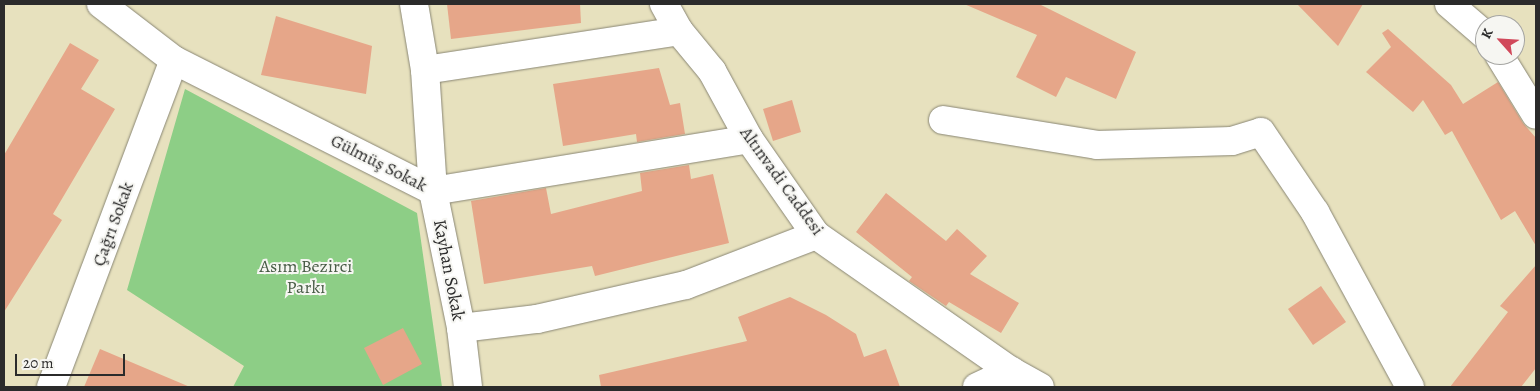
<!DOCTYPE html>
<html>
<head>
<meta charset="utf-8">
<style>
	body { margin:0 }
	#map { position:relative; width:1540px; height:391px; overflow:hidden; background:#e7e1be; font-family:Alegreya,serif }
	div>[style] { position:absolute }
	[style*='--x'] { left:calc(var(--x)*1px); top:calc(var(--y)*1px); width:calc(var(--w)*1px); rotate:calc(var(--a)*1deg) }
	.green>* { inset:0; background:#8dce86 }
	.building>* { inset:0; background:#e6a689 }
	.roads { filter:drop-shadow(0 0 1px #898674) drop-shadow(0 0 1px #898674) }
	.minor>* { height:28px; margin:-14px; padding:0 14px; transform-origin:14px; border-radius:14px; background:#fff }
	.tertiary>* { height:28px; margin:-14px; padding:0 14px; transform-origin:14px; border-radius:14px; background:#fff }
	span { translate:-50% -50%; white-space:nowrap; text-align:center; line-height:1.15; -webkit-text-stroke:4px #f6f6f2; paint-order:stroke }
	.street-label { font-size:18px; color:#2b2b2b }
	.park-label { font-size:18px; color:#485c46 }
	.frame { position:absolute; inset:0; border:5px solid #2b2b2b; pointer-events:none }
	.north { position:absolute; left:1475px; top:15px; width:50px; height:50px; box-sizing:border-box; background:#f6f6f2; border:1px solid #a5a5a2; border-radius:50%; rotate:296deg; font-size:14px; font-weight:700; line-height:20px; text-align:center; color:#2b2b2b }
	.north::after { content:''; display:block; margin:auto; width:18px; height:22px; background:#d1495b; clip-path:polygon(50% 0,100% 100%,50% 72%,0 100%) }
	.scale { position:absolute; left:15px; top:354px; width:110px; height:22px; box-sizing:border-box; border:2px solid #2b2b2b; border-top:0; padding-left:6px; font-size:15px; line-height:18px; white-space:nowrap; color:#2b2b2b; -webkit-text-stroke:4px #f6f6f2; paint-order:stroke }
</style>
</head>
<body>
<div id="map">
	<div class="green">
		<i style="clip-path:polygon(185px 89px,417px 213px,442px 387px,233px 387px,244px 366px,127px 290px)"></i>
	</div>
	<div class="building">
		<i style="clip-path:polygon(447px 4px,580px 4px,581px 23px,451px 39px)"></i>
		<i style="clip-path:polygon(964px 4px,1039px 4px,1136px 52px,1116px 99px,1066px 77px,1056px 97px,1016px 77px,1037px 35px)"></i>
		<i style="clip-path:polygon(1297px 4px,1363px 4px,1338px 46px)"></i>
		<i style="clip-path:polygon(276px 16px,372px 46px,366px 94px,261px 75px)"></i>
		<i style="clip-path:polygon(1388px 29px,1451px 85px,1463px 104px,1498px 82px,1523px 123px,1536px 138px,1536px 246px,1515px 211px,1501px 220px,1452px 131px,1445px 135px,1423px 100px,1413px 112px,1366px 72px,1391px 47px,1382px 33px)"></i>
		<i style="clip-path:polygon(70px 43px,99px 60px,81px 89px,115px 109px,53px 214px,62px 220px,4px 312px,4px 155px)"></i>
		<i style="clip-path:polygon(659px 68px,670px 105px,680px 103px,685px 134px,637px 142px,636px 134px,563px 146px,553px 84px)"></i>
		<i style="clip-path:polygon(792px 100px,801px 132px,773px 141px,763px 109px)"></i>
		<i style="clip-path:polygon(689px 165px,691px 179px,713px 174px,729px 243px,595px 276px,592px 266px,484px 284px,471px 201px,546px 188px,551px 214px,642px 191px,640px 173px)"></i>
		<i style="clip-path:polygon(886px 193px,946px 241px,957px 229px,987px 256px,970px 274px,1019px 303px,1001px 333px,949px 302px,946px 306px,909px 281px,912px 277px,856px 232px)"></i>
		<i style="clip-path:polygon(1536px 265px,1536px 368px,1521px 387px,1450px 387px,1508px 312px,1500px 306px)"></i>
		<i style="clip-path:polygon(1321px 286px,1346px 322px,1313px 345px,1288px 309px)"></i>
		<i style="clip-path:polygon(790px 297px,826px 315px,856px 334px,864px 357px,886px 349px,900px 387px,601px 387px,599px 375px,747px 341px,738px 317px)"></i>
		<i style="clip-path:polygon(403px 328px,422px 364px,383px 385px,364px 348px)"></i>
		<i style="clip-path:polygon(100px 349px,190px 387px,84px 387px)"></i>
	</div>
	<div class="roads">
		<div class="minor">
			<i style="--x:101;--y:4;--w:92;--a:37.5"></i>
			<i style="--x:174;--y:60;--w:290;--a:26.8"></i>
			<i style="--x:433;--y:191;--w:320;--a:-9.3"></i>
			<i style="--x:414;--y:4;--w:67;--a:80.5"></i>
			<i style="--x:425;--y:70;--w:121;--a:86.2"></i>
			<i style="--x:433;--y:191;--w:140;--a:78.4"></i>
			<i style="--x:461;--y:328;--w:59;--a:83.2"></i>
			<i style="--x:1449;--y:4;--w:48;--a:40.7"></i>
			<i style="--x:1499;--y:55;--w:70;--a:58.3"></i>
			<i style="--x:425;--y:70;--w:257;--a:-8.7"></i>
			<i style="--x:943;--y:120;--w:156;--a:9.2"></i>
			<i style="--x:1097;--y:145;--w:135;--a:-1.7"></i>
			<i style="--x:1232;--y:141;--w:30;--a:-17"></i>
			<i style="--x:1261;--y:132;--w:97;--a:56"></i>
			<i style="--x:1315;--y:212;--w:199;--a:61.5"></i>
			<i style="--x:461;--y:328;--w:77;--a:-6.8"></i>
			<i style="--x:537;--y:319;--w:153;--a:-12.9"></i>
			<i style="--x:686;--y:285;--w:139;--a:-21"></i>
			<i style="--x:51;--y:387;--w:349;--a:-69.4"></i>
			<i style="--x:977;--y:387;--w:38;--a:-25"></i>
		</div>
		<div class="tertiary">
			<i style="--x:664;--y:4;--w:31;--a:61"></i>
			<i style="--x:679;--y:31;--w:52;--a:50.5"></i>
			<i style="--x:712;--y:71;--w:77;--a:61.4"></i>
			<i style="--x:749;--y:139;--w:117;--a:55.1"></i>
			<i style="--x:816;--y:235;--w:238;--a:34.9"></i>
			<i style="--x:1011;--y:371;--w:33;--a:29"></i>
		</div>
	</div>
	<div class="street-label">
		<span style="left:379px;top:163px;rotate:27deg">Gülmüş Sokak</span>
		<span style="left:782px;top:181px;rotate:54deg">Altınvadi Caddesi</span>
		<span style="left:113px;top:224px;rotate:-70deg">Çağrı Sokak</span>
		<span style="left:449px;top:270px;rotate:79deg">Kayhan Sokak</span>
	</div>
	<div class="park-label">
		<span style="left:306px;top:277px">Asım Bezirci<br>Parkı</span>
	</div>
	<div class="frame"></div>
	<div class="north">K</div>
	<div class="scale">20 m</div>
</div>
</body>
</html>
